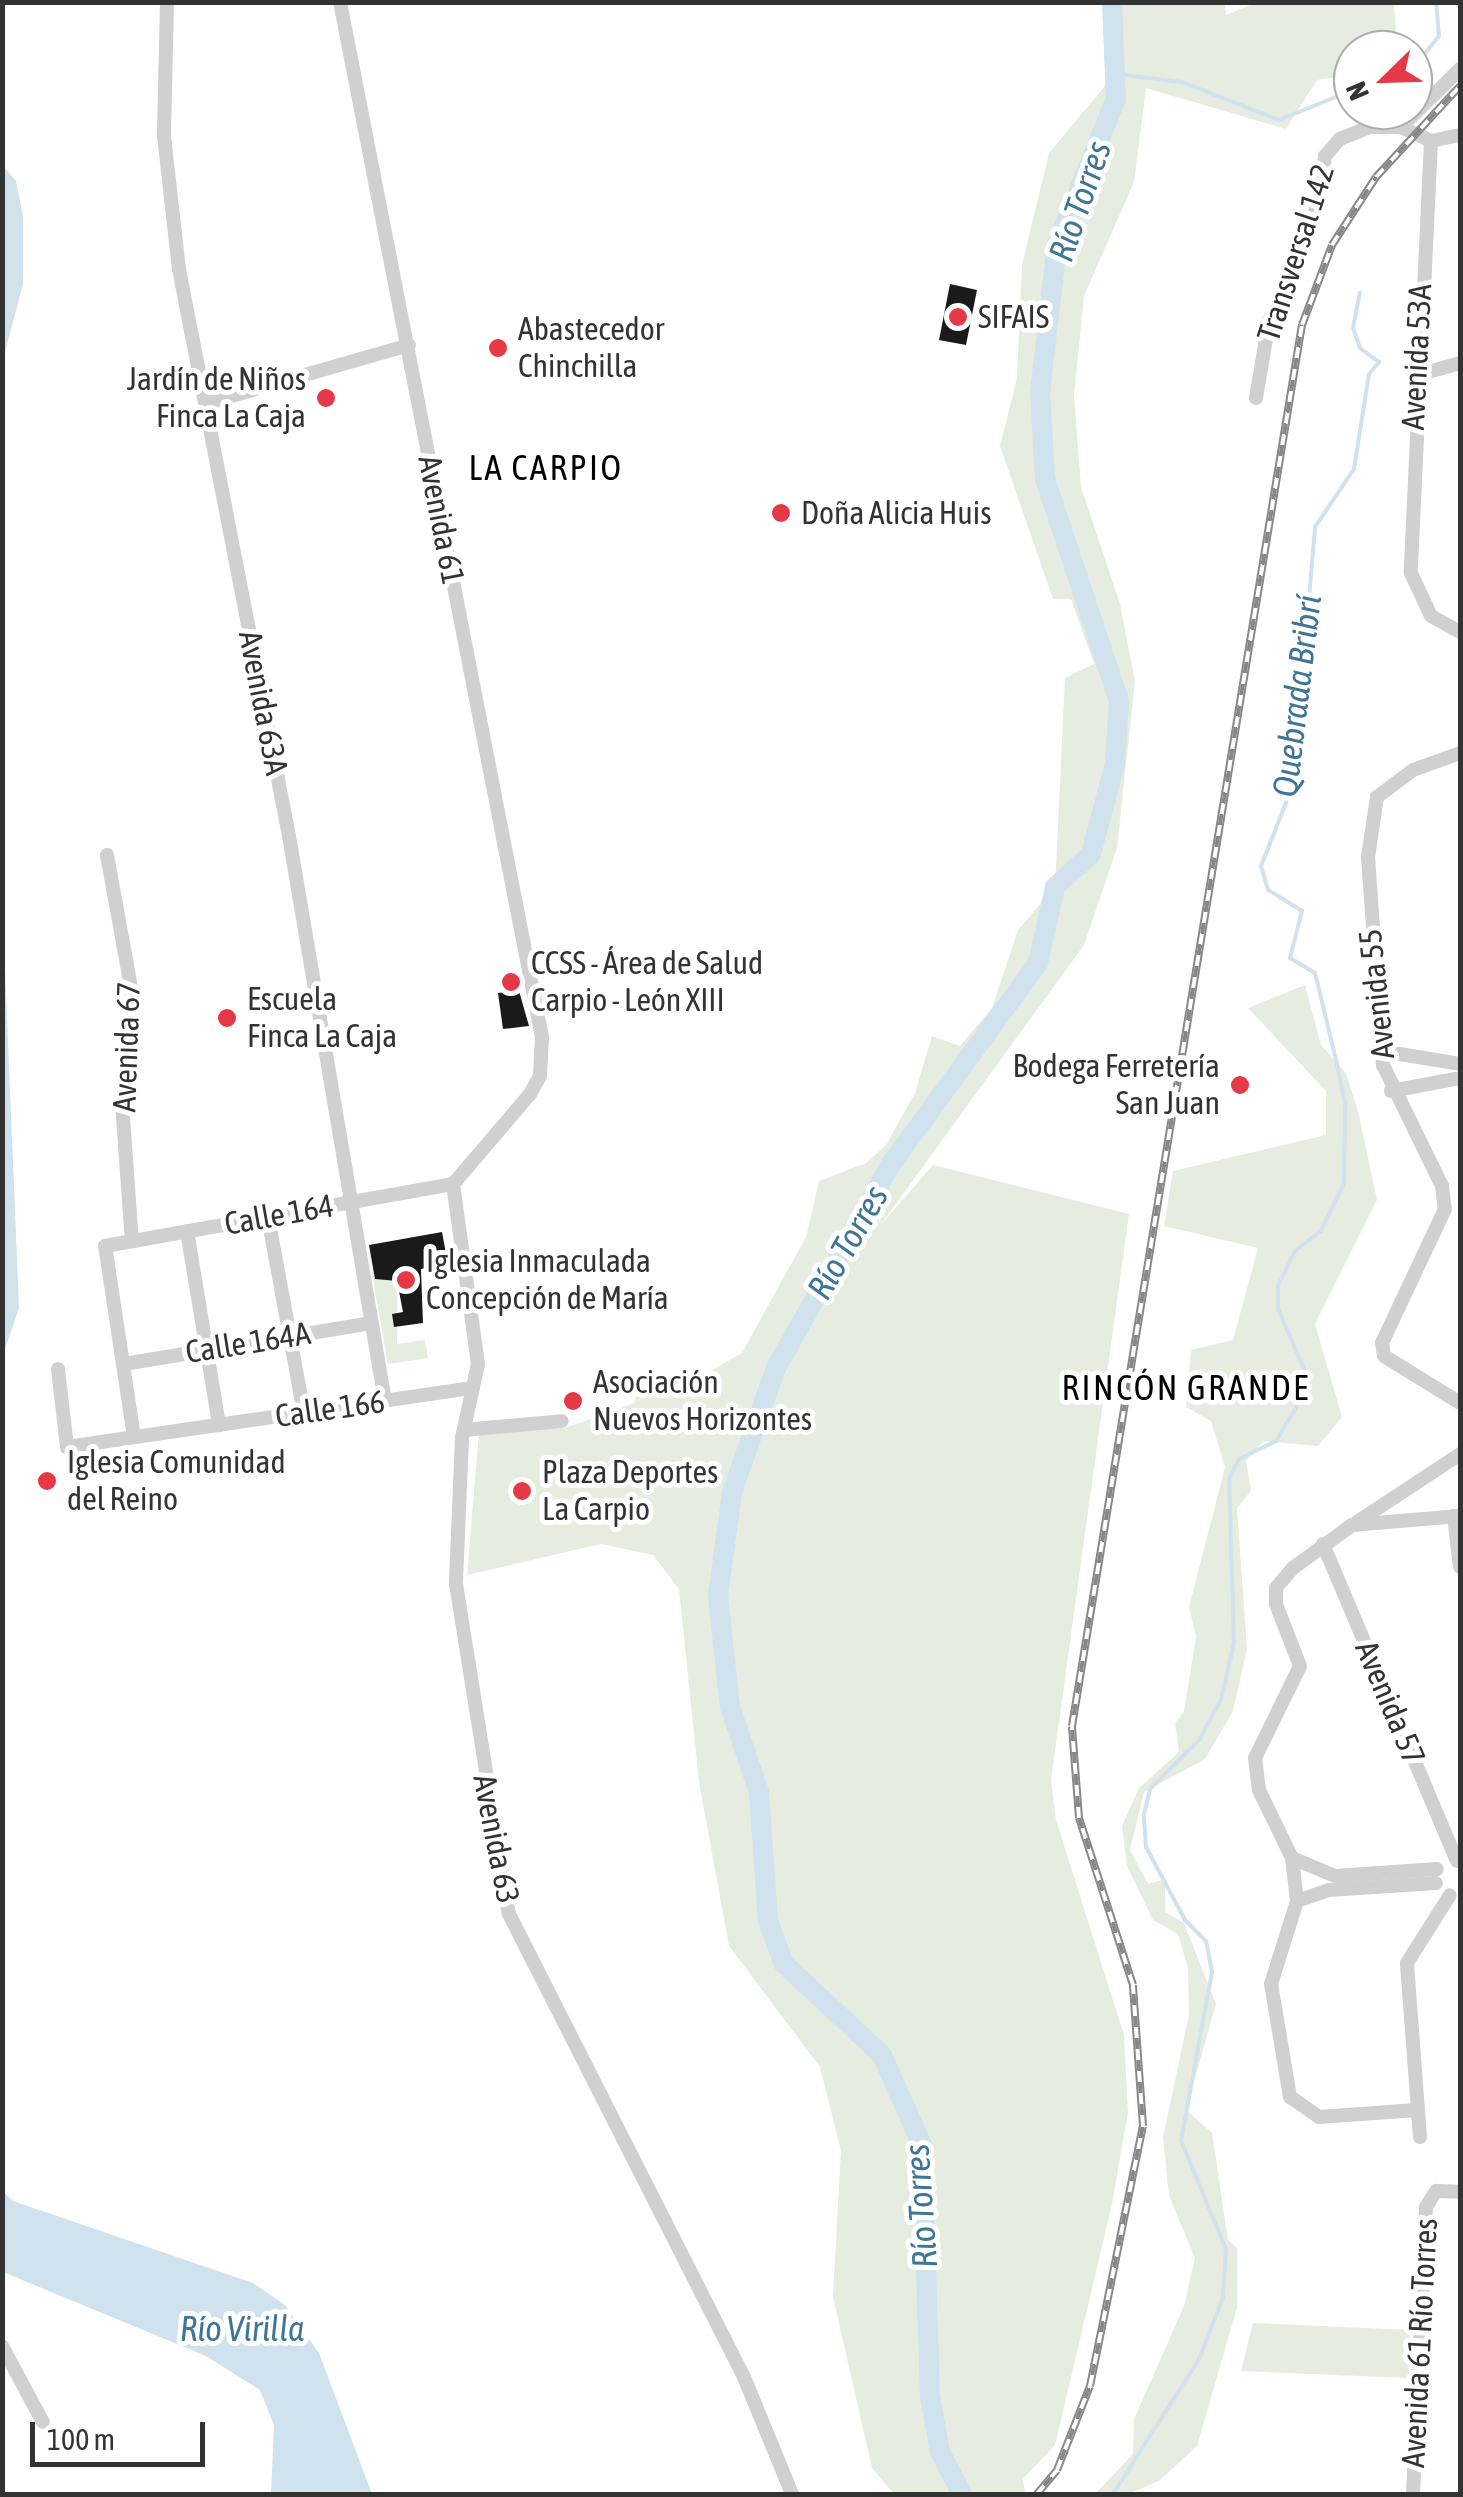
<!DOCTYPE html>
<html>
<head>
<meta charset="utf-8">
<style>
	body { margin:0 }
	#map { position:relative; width:1463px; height:2497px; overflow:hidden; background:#fff; font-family:"Asap Condensed",sans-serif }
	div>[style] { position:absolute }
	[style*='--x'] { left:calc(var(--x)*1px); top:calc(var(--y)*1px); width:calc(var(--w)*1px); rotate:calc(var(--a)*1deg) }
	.green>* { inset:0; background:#e6ecdf }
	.water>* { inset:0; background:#cfe2ee }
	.stream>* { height:4px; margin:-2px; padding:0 2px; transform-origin:2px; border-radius:2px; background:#cfe2ee }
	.river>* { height:20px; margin:-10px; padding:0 10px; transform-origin:10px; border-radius:10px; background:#cfe2ee }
	.building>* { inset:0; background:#1a1a1a }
	.street>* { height:14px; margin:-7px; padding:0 7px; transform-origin:7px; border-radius:7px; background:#d0d0d0 }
	.rail>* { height:8px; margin-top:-4px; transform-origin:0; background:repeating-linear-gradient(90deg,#fff 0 11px,#888 0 22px); box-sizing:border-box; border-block:2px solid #888 }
	.dots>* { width:28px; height:28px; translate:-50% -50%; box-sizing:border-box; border:5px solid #fff; border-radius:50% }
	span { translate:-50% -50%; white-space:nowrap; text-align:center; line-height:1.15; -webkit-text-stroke:10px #fff; paint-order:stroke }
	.street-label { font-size:32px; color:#333 }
	.poi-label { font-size:32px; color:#333 }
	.left { translate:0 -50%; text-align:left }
	.right { translate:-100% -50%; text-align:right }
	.water-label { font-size:35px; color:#3f7597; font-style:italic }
	.neighbourhood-label { font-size:35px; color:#000; letter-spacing:2.5px }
	.frame { position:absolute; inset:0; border:5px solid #333; pointer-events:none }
	.north { position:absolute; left:1333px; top:30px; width:100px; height:100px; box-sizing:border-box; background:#fff; border:2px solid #adadad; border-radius:50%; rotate:247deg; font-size:28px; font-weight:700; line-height:40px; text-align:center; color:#333 }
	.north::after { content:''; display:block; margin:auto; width:35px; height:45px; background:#e63946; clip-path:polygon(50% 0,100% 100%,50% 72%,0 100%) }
	.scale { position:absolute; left:30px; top:2422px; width:175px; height:45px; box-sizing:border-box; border:5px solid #333; border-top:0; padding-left:12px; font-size:30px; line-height:35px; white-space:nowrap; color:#333; -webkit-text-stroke:8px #fff; paint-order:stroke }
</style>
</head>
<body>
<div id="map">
	<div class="green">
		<i style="clip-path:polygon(1112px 3px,1225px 3px,1226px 15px,1255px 3px,1394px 3px,1397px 50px,1353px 50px,1353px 74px,1317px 80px,1286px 129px,1146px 88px,1134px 182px,1084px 296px,1074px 396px,1081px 487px,1120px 604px,1135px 681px,1117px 848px,1084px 945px,879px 1227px,933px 1165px,1129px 1214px,1051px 1780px,1056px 1820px,1124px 2035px,1128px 2112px,1112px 2204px,1055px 2445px,1023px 2479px,1025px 2494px,894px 2494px,872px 2468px,833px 2297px,841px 2151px,820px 2067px,729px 1946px,699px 1782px,679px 1589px,653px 1555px,601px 1544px,467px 1575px,479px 1432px,565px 1428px,634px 1403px,641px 1380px,675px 1391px,742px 1353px,806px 1237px,819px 1181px,866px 1163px,886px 1145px,915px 1093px,932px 1036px,960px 1046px,992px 1008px,1018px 930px,1055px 887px,1065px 678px,1094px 664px,1071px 599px,1053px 599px,1000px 446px,1017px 378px,1022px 265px,1049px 153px,1115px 74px)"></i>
		<i style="clip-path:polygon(1305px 985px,1321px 1045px,1346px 1073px,1358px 1111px,1377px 1200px,1315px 1324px,1342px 1417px,1318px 1446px,1263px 1441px,1246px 1461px,1251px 1491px,1237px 1508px,1247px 1649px,1233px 1711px,1205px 1759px,1144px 1792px,1130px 1850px,1148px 1884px,1165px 1879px,1165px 1912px,1184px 1923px,1216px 2004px,1186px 2110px,1212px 2133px,1228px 2240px,1237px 2248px,1237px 2308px,1197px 2446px,1159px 2481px,1128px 2494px,1095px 2494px,1133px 2454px,1134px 2419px,1184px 2306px,1195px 2258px,1169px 2196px,1163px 2137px,1189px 2015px,1188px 1968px,1178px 1934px,1153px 1920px,1127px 1866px,1122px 1826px,1139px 1788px,1179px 1752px,1175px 1723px,1184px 1711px,1196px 1637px,1189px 1607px,1225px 1467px,1211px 1421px,1186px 1407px,1191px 1350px,1233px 1340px,1258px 1248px,1164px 1226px,1173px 1171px,1326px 1135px,1326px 1091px,1248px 1008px)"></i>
		<i style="clip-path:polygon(367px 1245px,375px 1279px,397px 1281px,397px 1344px,425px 1340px,428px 1358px,388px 1364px)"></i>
		<i style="clip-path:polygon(1253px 2323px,1410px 2330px,1408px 2378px,1241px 2371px)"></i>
	</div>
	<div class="water">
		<i style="clip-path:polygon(3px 166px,16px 181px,23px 216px,23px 284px,3px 360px)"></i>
		<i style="clip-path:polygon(3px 920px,19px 1308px,3px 1355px,2px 1355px)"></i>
		<i style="clip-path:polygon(2px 2190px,13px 2201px,253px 2283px,285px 2305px,319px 2353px,372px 2494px,271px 2494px,274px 2425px,260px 2390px,206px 2356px,3px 2272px)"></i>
	</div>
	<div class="stream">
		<i style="--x:1413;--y:69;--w:42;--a:-51.8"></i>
		<i style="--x:1439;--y:36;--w:34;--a:-95"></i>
		<i style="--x:1115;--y:74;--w:67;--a:6.8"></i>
		<i style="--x:1182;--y:82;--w:104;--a:21.4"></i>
		<i style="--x:1279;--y:120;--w:80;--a:-22.1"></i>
		<i style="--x:1113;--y:2494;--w:160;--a:-57.5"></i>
		<i style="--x:1199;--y:2359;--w:66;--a:-68.5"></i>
		<i style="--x:1223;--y:2298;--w:49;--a:-86.5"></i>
		<i style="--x:1226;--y:2249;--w:117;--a:-112.6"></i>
		<i style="--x:1181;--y:2141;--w:172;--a:-79.6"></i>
		<i style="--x:1212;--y:1972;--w:32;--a:-101"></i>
		<i style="--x:1206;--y:1941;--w:30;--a:-135"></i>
		<i style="--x:1185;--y:1920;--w:83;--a:-118.1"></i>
		<i style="--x:1146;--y:1847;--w:32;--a:-94"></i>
		<i style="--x:1144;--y:1815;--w:27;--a:-77"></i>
		<i style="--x:1150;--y:1789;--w:71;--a:-45"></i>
		<i style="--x:1200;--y:1739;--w:45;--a:-62.3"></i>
		<i style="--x:1221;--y:1699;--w:57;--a:-76.9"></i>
		<i style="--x:1234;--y:1643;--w:164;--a:-91.7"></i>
		<i style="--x:1229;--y:1479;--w:22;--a:-63"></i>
		<i style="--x:1239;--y:1459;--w:41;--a:-25.9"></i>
		<i style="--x:1276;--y:1441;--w:49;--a:-59.2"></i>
		<i style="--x:1301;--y:1399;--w:28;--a:-82"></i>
		<i style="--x:1305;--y:1371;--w:68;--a:-113.5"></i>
		<i style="--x:1278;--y:1309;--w:23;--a:-90"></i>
		<i style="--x:1278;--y:1286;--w:39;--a:-64"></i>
		<i style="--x:1295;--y:1251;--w:33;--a:-38"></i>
		<i style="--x:1321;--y:1231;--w:53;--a:-64.4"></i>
		<i style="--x:1344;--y:1183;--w:80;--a:-89.3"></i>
		<i style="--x:1345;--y:1103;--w:40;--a:-102"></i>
		<i style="--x:1337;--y:1064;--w:94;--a:-103.6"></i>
		<i style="--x:1315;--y:973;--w:29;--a:-149"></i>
		<i style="--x:1290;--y:958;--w:49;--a:-75.7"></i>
		<i style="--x:1302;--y:911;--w:40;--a:-148"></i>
		<i style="--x:1268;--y:890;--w:25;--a:-106"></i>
		<i style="--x:1261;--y:866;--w:87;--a:-68.4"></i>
		<i style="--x:1293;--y:785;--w:259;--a:-85.1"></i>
		<i style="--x:1315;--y:527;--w:70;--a:-56.1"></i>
		<i style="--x:1354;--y:469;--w:96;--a:-81"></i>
		<i style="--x:1369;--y:374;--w:16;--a:-50"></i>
		<i style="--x:1379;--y:362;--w:24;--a:-144"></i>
		<i style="--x:1360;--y:348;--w:21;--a:-109"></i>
		<i style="--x:1353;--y:328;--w:36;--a:-79"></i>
	</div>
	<div class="river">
		<i style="--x:962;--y:2494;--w:47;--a:-117.6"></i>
		<i style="--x:940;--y:2452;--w:57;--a:-100.1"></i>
		<i style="--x:930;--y:2396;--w:251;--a:-91.8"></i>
		<i style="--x:922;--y:2145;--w:98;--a:-114"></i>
		<i style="--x:882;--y:2055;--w:134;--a:-137.1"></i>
		<i style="--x:784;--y:1964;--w:46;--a:-110.4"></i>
		<i style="--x:768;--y:1921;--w:129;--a:-94"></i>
		<i style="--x:759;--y:1792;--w:90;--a:-108.8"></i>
		<i style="--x:730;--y:1707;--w:112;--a:-96.2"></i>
		<i style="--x:718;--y:1596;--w:105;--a:-82.3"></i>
		<i style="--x:732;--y:1492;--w:132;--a:-70.5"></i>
		<i style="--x:776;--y:1368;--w:234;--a:-60.6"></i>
		<i style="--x:891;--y:1164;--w:249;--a:-53.8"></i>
		<i style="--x:1038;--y:963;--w:78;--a:-77.4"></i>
		<i style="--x:1055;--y:887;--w:49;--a:-42.5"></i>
		<i style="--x:1091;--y:854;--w:94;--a:-75.2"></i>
		<i style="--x:1115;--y:763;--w:62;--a:-86.3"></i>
		<i style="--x:1119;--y:701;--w:235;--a:-108.4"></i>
		<i style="--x:1045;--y:478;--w:86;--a:-93.3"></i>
		<i style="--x:1040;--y:392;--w:149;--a:-83.4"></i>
		<i style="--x:1057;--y:244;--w:157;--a:-67.9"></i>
		<i style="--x:1116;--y:99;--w:97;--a:-92.4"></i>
	</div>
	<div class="building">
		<i style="clip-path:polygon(950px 284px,977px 290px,966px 345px,939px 340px)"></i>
		<i style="clip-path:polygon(519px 991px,529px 1026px,503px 1029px,498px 993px)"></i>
		<i style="clip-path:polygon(442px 1232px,448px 1264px,421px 1269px,423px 1323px,394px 1327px,392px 1314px,403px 1312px,397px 1281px,375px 1279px,369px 1245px)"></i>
	</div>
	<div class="street">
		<i style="--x:167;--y:2;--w:134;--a:91.3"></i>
		<i style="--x:164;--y:136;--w:134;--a:83.6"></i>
		<i style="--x:179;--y:269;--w:578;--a:79.02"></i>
		<i style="--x:289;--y:836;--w:573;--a:80.36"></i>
		<i style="--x:340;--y:2;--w:1055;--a:78.96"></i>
		<i style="--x:542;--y:1037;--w:39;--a:93"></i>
		<i style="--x:540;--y:1076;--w:21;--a:119"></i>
		<i style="--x:530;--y:1094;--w:118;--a:130.5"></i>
		<i style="--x:1401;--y:127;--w:83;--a:-44.5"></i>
		<i style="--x:1431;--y:141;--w:432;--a:92.7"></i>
		<i style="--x:1411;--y:573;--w:47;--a:65.1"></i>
		<i style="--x:1431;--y:616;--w:33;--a:29"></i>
		<i style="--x:1431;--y:141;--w:30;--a:-12"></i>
		<i style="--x:1414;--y:376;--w:48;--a:-15.8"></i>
		<i style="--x:1256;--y:398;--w:78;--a:-80.4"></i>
		<i style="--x:1269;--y:321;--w:117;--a:-66.9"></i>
		<i style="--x:1315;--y:213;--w:58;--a:-80"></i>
		<i style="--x:1325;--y:156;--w:23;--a:-49"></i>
		<i style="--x:1340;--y:139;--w:32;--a:-22"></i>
		<i style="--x:1370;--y:127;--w:31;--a:0"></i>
		<i style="--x:1401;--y:127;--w:33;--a:25"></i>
		<i style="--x:207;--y:403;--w:210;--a:-16"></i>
		<i style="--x:1460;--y:753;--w:50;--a:160.1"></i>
		<i style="--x:1413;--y:770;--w:45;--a:143.1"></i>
		<i style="--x:1377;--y:797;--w:61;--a:98.5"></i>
		<i style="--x:1368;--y:857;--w:209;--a:85.9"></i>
		<i style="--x:1383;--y:1065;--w:135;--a:64"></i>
		<i style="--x:1442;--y:1186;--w:23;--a:83"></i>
		<i style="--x:1445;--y:1209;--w:148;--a:115.2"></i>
		<i style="--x:1382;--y:1343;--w:13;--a:81"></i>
		<i style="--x:1384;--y:1356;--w:89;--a:31.7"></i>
		<i style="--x:107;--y:855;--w:145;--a:79.7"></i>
		<i style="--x:133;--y:998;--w:106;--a:96"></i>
		<i style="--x:122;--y:1103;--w:138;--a:85.9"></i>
		<i style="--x:1381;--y:1051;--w:80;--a:9.3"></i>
		<i style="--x:1391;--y:1091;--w:70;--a:-10.7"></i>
		<i style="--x:453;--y:1184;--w:182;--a:82.1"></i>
		<i style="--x:478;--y:1364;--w:76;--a:102.2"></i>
		<i style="--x:462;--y:1438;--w:146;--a:92.4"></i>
		<i style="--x:456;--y:1584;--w:334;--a:80.9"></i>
		<i style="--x:509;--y:1914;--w:519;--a:63.09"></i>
		<i style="--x:744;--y:2377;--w:126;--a:67.7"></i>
		<i style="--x:268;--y:1217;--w:199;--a:79.6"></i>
		<i style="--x:187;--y:1231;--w:197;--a:80.6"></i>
		<i style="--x:124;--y:1364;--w:251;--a:-9.4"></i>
		<i style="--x:58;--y:1369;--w:79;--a:83.4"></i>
		<i style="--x:67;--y:1447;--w:410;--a:-8.3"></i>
		<i style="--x:464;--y:1430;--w:98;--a:-5.2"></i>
		<i style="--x:134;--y:1437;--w:193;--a:-98.6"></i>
		<i style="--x:105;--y:1246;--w:353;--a:-10.1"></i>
		<i style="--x:1454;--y:1516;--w:51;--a:83.3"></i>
		<i style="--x:1357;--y:1522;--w:123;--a:-33.4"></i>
		<i style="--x:1323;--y:1544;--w:344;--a:67.1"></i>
		<i style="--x:1292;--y:1858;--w:47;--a:22.7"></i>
		<i style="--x:1335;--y:1876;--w:102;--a:-3.9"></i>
		<i style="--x:1297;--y:1901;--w:34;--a:-19"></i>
		<i style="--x:1329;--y:1890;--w:107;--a:-3.7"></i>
		<i style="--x:1417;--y:2110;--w:98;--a:175.9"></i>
		<i style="--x:1319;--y:2117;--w:35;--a:-145"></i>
		<i style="--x:1290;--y:2097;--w:115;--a:-99.5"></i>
		<i style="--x:1271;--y:1984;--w:87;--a:-72.6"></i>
		<i style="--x:1297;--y:1901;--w:43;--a:-96.6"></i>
		<i style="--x:1292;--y:1858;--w:76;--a:-115.9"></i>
		<i style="--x:1259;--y:1790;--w:32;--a:-97"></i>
		<i style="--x:1255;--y:1758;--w:102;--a:-63.9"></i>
		<i style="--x:1300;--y:1666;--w:66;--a:-111.2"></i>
		<i style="--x:1276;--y:1604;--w:16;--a:-90"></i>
		<i style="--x:1276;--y:1588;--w:26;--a:-50"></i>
		<i style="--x:1293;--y:1568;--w:73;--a:-36.1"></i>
		<i style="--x:1352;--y:1525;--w:108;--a:-4.8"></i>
		<i style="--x:1420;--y:2137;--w:174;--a:-94.3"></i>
		<i style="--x:1407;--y:1963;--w:80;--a:-57.7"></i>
		<i style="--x:2;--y:2346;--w:86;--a:61.7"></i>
		<i style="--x:1413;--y:2494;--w:287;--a:-87.4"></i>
		<i style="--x:1426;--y:2207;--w:19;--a:-58"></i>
		<i style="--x:1436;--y:2191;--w:24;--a:2"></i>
	</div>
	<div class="rail">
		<i style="--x:1037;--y:2494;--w:31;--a:-50"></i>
		<i style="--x:1057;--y:2470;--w:90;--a:-68.6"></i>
		<i style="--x:1090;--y:2386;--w:265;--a:-78.5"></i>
		<i style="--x:1143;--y:2126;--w:141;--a:-94.1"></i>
		<i style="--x:1133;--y:1985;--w:176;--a:-107.9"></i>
		<i style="--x:1079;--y:1818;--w:92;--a:-94.4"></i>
		<i style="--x:1072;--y:1726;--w:1420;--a:-80.68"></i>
		<i style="--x:1302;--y:325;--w:85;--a:-69.4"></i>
		<i style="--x:1332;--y:245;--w:81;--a:-57.1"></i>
		<i style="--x:1376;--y:177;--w:124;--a:-47.3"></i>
	</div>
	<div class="dots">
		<i style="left:958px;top:317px;background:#e63946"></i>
		<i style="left:498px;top:348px;background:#e63946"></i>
		<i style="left:326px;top:398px;background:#e63946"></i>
		<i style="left:781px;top:513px;background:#e63946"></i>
		<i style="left:511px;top:982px;background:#e63946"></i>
		<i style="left:227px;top:1018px;background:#e63946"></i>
		<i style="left:1240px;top:1085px;background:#e63946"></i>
		<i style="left:406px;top:1280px;background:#e63946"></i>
		<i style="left:573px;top:1401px;background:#e63946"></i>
		<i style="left:47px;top:1481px;background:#e63946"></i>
		<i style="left:522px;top:1491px;background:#e63946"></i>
	</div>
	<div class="street-label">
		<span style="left:1296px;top:253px;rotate:-72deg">Transversal 142</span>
		<span style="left:1417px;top:357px;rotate:-87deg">Avenida 53A</span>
		<span style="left:441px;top:520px;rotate:79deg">Avenida 61</span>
		<span style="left:263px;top:703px;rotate:79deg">Avenida 63A</span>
		<span style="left:1377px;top:994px;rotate:-96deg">Avenida 55</span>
		<span style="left:127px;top:1047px;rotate:-88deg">Avenida 67</span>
		<span style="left:279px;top:1215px;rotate:-10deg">Calle 164</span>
		<span style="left:248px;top:1343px;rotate:-9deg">Calle 164A</span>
		<span style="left:330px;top:1409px;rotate:-8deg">Calle 166</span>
		<span style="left:1390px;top:1703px;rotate:67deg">Avenida 57</span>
		<span style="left:496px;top:1839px;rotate:79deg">Avenida 63</span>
		<span style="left:1420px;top:2343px;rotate:-87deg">Avenida 61 Río Torres</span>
	</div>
	<div class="poi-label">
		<span class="left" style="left:978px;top:317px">SIFAIS</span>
		<span class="left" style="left:518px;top:348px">Abastecedor<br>Chinchilla</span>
		<span class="right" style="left:306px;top:398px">Jardín de Niños<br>Finca La Caja</span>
		<span class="left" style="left:801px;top:513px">Doña Alicia Huis</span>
		<span class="left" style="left:531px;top:982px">CCSS - Área de Salud<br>Carpio - León XIII</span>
		<span class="left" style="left:247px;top:1018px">Escuela<br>Finca La Caja</span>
		<span class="right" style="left:1220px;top:1085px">Bodega Ferretería<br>San Juan</span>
		<span class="left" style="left:426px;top:1280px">Iglesia Inmaculada<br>Concepción de María</span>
		<span class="left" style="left:593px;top:1401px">Asociación<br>Nuevos Horizontes</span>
		<span class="left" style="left:67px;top:1481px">Iglesia Comunidad<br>del Reino</span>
		<span class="left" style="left:542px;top:1491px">Plaza Deportes<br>La Carpio</span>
	</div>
	<div class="water-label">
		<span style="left:1079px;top:201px;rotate:-71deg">Río Torres</span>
		<span style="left:1296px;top:696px;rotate:-83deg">Quebrada Bribrí</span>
		<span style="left:847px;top:1242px;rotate:-60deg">Río Torres</span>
		<span style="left:920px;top:2206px;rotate:-94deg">Río Torres</span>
		<span style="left:242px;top:2328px">Río Virilla</span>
	</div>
	<div class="neighbourhood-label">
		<span style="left:546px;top:467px">LA CARPIO</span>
		<span style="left:1186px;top:1387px">RINCÓN GRANDE</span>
	</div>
	<div class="frame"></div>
	<div class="north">N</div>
	<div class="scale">100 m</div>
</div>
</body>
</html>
